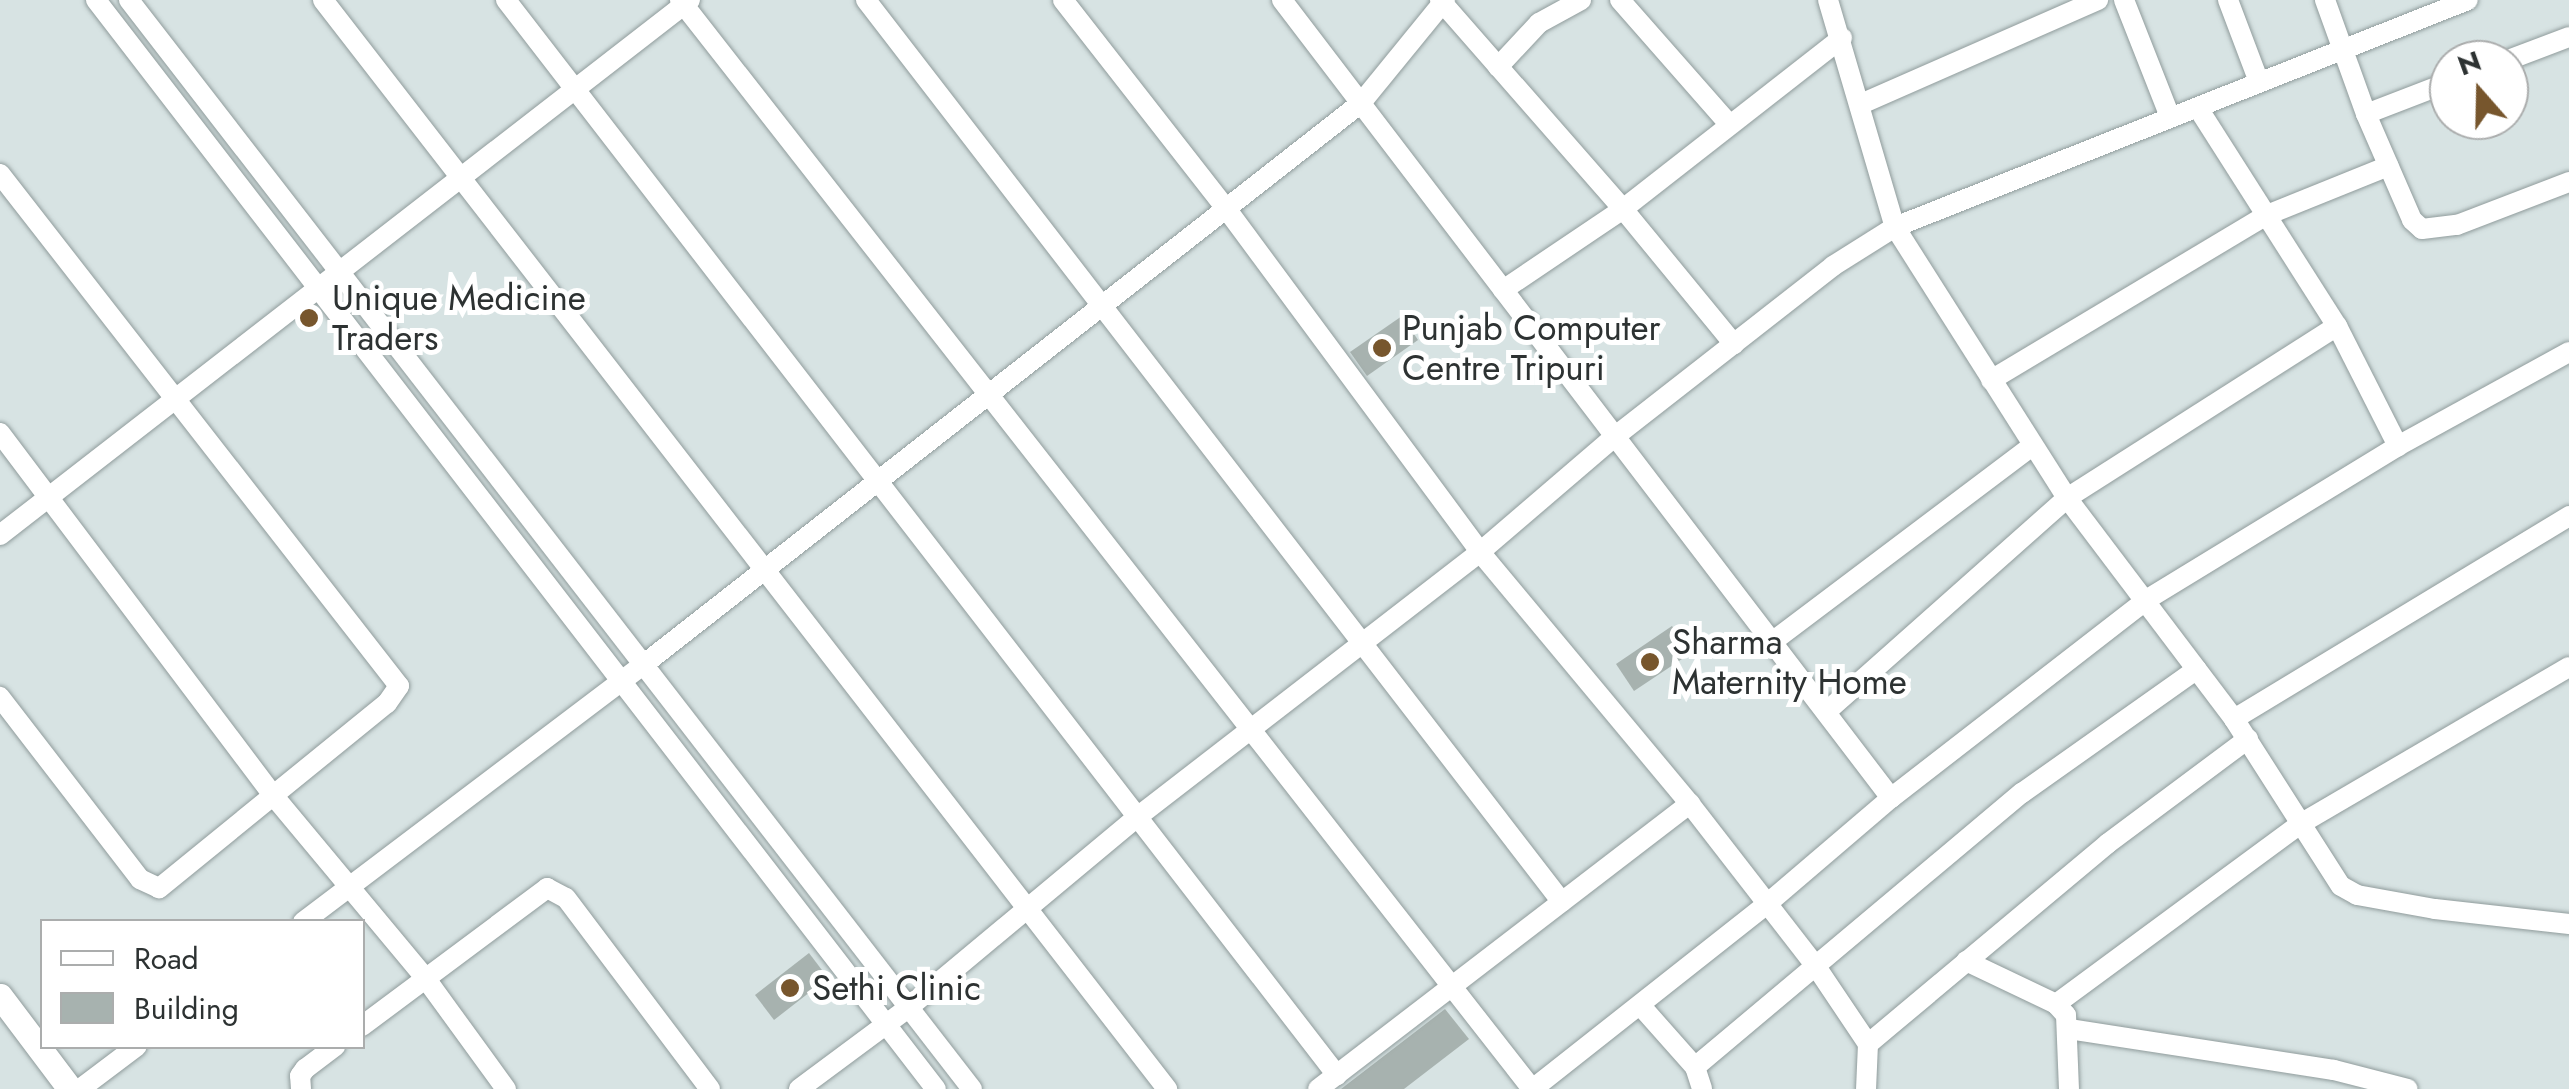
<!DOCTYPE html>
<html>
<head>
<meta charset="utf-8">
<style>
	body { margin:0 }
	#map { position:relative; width:2569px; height:1089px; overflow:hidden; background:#d7e3e3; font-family:Jost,sans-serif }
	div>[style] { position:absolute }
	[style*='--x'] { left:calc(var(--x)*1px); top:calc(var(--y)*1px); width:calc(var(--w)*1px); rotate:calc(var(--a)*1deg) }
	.building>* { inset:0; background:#a7b2af }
	.roads { filter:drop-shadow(0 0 2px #909c9c) drop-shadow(0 0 2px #909c9c) }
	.minor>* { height:20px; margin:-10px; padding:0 10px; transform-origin:10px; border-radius:10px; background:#fff }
	.tertiary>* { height:25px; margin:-12.5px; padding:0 12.5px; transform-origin:12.5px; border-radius:12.5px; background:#fff }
	.dots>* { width:28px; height:28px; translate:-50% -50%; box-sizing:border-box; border:5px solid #fff; border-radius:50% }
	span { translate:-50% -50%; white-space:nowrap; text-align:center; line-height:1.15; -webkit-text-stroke:10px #fff; paint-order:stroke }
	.poi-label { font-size:35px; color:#2d3232 }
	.left { translate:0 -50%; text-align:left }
	.legend { position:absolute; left:40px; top:919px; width:325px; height:130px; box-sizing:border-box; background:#fff; border:2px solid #abadad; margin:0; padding:12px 18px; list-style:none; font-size:30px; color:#2d3232 }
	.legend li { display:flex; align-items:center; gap:20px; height:50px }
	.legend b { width:50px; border:2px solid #abadad }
	.north { position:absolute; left:2429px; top:40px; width:100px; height:100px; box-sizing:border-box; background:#fff; border:2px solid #abadad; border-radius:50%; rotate:340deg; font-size:28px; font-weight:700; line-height:40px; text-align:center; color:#2d3232 }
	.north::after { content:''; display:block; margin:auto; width:35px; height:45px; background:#77562d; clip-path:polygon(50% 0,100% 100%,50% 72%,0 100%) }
</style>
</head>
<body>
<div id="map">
	<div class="building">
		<i style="clip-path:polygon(1402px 316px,1418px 340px,1367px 376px,1350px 352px)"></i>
		<i style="clip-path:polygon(1672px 626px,1691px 653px,1634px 691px,1616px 664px)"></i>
		<i style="clip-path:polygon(809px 953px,828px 978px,774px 1020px,755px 995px)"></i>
		<i style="clip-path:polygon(1445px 1009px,1469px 1039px,1404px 1089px,1341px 1089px)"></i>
	</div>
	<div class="roads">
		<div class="minor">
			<i style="--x:96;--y:0;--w:1375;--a:52.36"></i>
			<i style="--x:129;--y:0;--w:1377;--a:52.26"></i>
			<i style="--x:323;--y:0;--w:1378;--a:52.22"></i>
			<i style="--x:506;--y:0;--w:1359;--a:52.3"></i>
			<i style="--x:680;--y:0;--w:1383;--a:51.96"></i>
			<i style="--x:866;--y:0;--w:1139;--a:52.35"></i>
			<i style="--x:1063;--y:0;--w:268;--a:52"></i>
			<i style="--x:1228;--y:211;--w:424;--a:53.5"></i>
			<i style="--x:1480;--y:552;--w:328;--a:50.2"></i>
			<i style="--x:1690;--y:804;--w:204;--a:52.2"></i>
			<i style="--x:1815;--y:965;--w:95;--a:56.1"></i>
			<i style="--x:1868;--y:1044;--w:45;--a:92.5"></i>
			<i style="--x:1282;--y:0;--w:1004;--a:52.65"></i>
			<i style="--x:1891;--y:798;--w:163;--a:139.5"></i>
			<i style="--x:1767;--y:904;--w:298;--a:141.7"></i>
			<i style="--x:1440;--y:0;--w:278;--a:48.8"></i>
			<i style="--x:1623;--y:209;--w:175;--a:50.6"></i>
			<i style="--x:1620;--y:0;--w:165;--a:48.7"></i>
			<i style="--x:1828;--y:0;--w:237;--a:73.6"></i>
			<i style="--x:1895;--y:227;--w:321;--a:57.6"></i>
			<i style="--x:2067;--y:498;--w:277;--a:52.9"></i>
			<i style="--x:2234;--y:719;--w:198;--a:57.4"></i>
			<i style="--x:2341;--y:886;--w:18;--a:29"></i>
			<i style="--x:2357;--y:895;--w:79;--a:10.2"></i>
			<i style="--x:2435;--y:909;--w:135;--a:6.4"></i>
			<i style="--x:2124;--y:0;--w:126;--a:68.5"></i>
			<i style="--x:2228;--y:0;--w:88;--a:69.3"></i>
			<i style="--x:2325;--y:0;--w:121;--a:70.2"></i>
			<i style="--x:2366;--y:114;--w:116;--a:66.5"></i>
			<i style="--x:2412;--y:220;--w:13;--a:42"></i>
			<i style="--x:2422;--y:229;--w:35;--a:-7"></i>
			<i style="--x:2457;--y:225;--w:120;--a:-21"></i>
			<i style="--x:2508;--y:60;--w:65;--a:-20.7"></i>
			<i style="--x:1498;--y:67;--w:60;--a:-47"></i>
			<i style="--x:1539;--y:23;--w:48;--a:-28.7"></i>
			<i style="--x:1861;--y:104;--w:259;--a:-23.7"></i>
			<i style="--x:2198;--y:108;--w:259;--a:57.5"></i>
			<i style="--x:2337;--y:326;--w:135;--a:63.1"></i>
			<i style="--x:2366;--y:114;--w:89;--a:-21.1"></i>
			<i style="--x:0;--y:174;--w:649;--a:52.07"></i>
			<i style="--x:399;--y:686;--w:21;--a:125"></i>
			<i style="--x:387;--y:703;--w:294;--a:140.9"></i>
			<i style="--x:159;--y:888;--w:21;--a:-155"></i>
			<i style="--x:140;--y:879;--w:230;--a:-127.6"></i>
			<i style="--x:1503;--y:290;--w:145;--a:-34"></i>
			<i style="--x:1623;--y:209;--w:278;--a:-38"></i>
			<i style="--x:1991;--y:380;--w:322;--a:-30.9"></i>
			<i style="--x:2267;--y:215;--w:131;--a:-22"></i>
			<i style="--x:0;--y:433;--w:452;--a:53"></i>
			<i style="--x:272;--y:794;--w:241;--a:50.2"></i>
			<i style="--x:426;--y:979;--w:136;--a:54"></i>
			<i style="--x:0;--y:535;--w:873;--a:-37.79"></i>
			<i style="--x:1772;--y:642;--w:326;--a:-37"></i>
			<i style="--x:1826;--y:712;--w:322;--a:-41.6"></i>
			<i style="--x:2067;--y:498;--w:320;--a:-32.5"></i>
			<i style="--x:2234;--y:719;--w:392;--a:-31.2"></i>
			<i style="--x:1891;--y:798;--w:323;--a:-37.8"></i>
			<i style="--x:2146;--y:600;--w:295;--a:-31.4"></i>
			<i style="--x:2398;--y:446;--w:195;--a:-28.8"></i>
			<i style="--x:303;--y:922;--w:426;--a:-37.1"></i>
			<i style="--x:643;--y:665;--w:912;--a:-38.05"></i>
			<i style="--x:1361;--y:103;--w:133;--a:-50.8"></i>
			<i style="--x:1966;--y:961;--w:100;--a:25.5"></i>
			<i style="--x:2056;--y:1004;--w:15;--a:48"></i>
			<i style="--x:2066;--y:1015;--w:74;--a:87.7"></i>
			<i style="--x:2056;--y:1004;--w:303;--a:-36.4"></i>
			<i style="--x:2300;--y:824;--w:311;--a:-30.3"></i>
			<i style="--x:1640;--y:1005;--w:83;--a:48.4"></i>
			<i style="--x:1695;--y:1067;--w:23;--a:72"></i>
			<i style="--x:362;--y:1026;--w:231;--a:-36.7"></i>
			<i style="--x:547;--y:888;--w:21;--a:28"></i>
			<i style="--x:566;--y:898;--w:239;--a:53"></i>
			<i style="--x:2069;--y:1029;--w:268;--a:8.8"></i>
			<i style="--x:2334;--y:1070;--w:76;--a:14.4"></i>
			<i style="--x:1868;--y:1044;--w:312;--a:-39.9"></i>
			<i style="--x:2107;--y:844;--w:176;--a:-36.7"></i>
			<i style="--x:1695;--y:1067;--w:427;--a:-40"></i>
			<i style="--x:2022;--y:793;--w:214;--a:-35.3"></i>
			<i style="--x:80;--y:1089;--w:71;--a:-37"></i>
			<i style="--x:301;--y:1089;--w:13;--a:-94"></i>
			<i style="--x:300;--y:1076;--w:9;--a:-54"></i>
			<i style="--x:305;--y:1069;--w:38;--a:-37"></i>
			<i style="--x:799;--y:1089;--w:136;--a:-36.6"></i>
			<i style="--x:908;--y:1008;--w:297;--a:-39.8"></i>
			<i style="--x:1136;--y:818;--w:435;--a:-37.7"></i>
			<i style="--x:1480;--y:552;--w:175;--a:-40.6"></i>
			<i style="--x:1613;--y:438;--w:279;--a:-38"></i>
			<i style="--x:1833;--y:266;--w:73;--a:-32.2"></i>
			<i style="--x:1895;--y:227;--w:616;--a:-21.61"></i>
			<i style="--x:1318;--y:1089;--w:469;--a:-37.5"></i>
		</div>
		<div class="tertiary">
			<i style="--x:0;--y:996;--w:116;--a:53"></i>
		</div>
	</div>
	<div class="dots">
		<i style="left:309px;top:318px;background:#77562d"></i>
		<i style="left:1382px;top:348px;background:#77562d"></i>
		<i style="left:1650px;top:662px;background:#77562d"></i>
		<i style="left:790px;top:988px;background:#77562d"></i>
	</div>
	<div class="poi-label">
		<span class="left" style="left:332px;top:318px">Unique Medicine<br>Traders</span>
		<span class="left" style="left:1402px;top:348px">Punjab Computer<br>Centre Tripuri</span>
		<span class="left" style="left:1672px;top:662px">Sharma<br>Maternity Home</span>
		<span class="left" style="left:812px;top:988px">Sethi Clinic</span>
	</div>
	<ul class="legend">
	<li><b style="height:12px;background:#fff"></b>Road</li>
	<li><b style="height:28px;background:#a7b2af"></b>Building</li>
	</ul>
	<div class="north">N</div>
</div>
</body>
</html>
